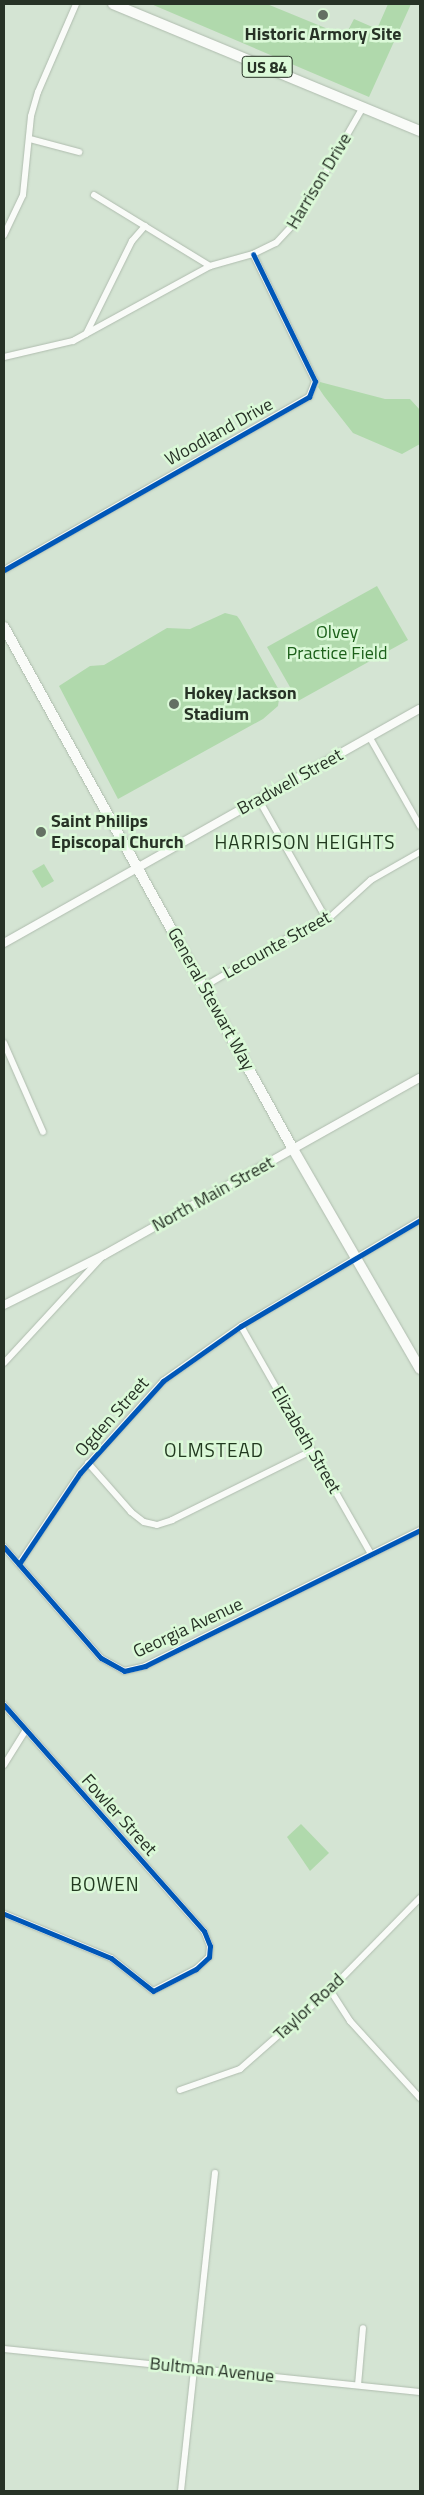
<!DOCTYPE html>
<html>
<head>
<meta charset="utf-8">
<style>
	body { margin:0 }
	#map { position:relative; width:424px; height:2495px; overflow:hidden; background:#d4e4d3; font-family:"Titillium Web",sans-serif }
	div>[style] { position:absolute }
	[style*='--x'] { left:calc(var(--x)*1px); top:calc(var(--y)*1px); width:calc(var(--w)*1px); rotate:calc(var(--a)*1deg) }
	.green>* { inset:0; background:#b0d9ac }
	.roads { filter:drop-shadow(0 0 1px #afbcae) drop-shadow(0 0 1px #afbcae) }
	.minor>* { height:6px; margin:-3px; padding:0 3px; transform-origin:3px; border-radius:3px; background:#f9fbf8 }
	.tertiary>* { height:8px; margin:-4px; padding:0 4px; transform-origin:4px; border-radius:4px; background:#f9fbf8 }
	.primary>* { height:10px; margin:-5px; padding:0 5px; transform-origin:5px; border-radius:5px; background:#f9fbf8 }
	.trunk>* { height:10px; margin:-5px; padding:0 5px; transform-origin:5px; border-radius:5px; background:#f9fbf8 }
	.cycleway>* { height:5px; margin:-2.5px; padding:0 2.5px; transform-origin:2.5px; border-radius:2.5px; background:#0057b8 }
	.dots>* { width:14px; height:14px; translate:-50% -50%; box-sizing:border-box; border:2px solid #dbf9d8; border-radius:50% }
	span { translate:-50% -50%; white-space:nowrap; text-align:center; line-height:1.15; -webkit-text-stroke:5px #dbf9d8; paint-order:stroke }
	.shield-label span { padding:1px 4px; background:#dbf9d8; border:1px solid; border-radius:4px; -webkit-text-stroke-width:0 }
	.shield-label { font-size:16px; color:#273226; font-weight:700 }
	.poi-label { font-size:18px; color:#273226; font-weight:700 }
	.left { translate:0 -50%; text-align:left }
	.street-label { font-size:18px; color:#273226 }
	.park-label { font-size:18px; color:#1c601a }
	.neighbourhood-label { font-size:19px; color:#21391f; letter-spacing:1px }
	.frame { position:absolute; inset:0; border:5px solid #273226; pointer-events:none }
</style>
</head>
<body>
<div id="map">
	<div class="green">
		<i style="clip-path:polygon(151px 4px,267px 4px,345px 36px,354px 19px,377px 29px,388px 4px,411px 4px,369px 97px)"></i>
		<i style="clip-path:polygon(320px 382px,385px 399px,410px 399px,420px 410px,420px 444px,402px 454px,353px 433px,324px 396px,318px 387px)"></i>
		<i style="clip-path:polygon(377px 586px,408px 640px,298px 701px,267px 647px)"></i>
		<i style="clip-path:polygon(225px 613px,237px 616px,240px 620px,280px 692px,278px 706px,263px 719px,118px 799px,59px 686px,90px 666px,104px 665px,167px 628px,190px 629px)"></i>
		<i style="clip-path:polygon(44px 864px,54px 881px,42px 888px,32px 871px)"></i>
		<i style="clip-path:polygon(301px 1824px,329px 1853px,310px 1871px,287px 1837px)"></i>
	</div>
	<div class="roads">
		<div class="minor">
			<i style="--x:30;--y:139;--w:51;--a:14.9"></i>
			<i style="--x:94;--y:195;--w:136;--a:31.5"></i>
			<i style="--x:4;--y:235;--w:44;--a:-64.6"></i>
			<i style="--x:23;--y:195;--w:79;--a:-84.2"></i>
			<i style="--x:31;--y:116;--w:25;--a:-74"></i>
			<i style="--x:38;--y:92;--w:96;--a:-66.6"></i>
			<i style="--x:86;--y:334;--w:104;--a:-63.7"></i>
			<i style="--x:132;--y:241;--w:20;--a:-49"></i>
			<i style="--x:4;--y:357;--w:71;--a:-13.1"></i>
			<i style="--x:73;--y:341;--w:156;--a:-28.7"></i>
			<i style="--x:210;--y:266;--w:45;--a:-15.6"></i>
			<i style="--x:253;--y:254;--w:25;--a:-26"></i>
			<i style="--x:276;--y:243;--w:35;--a:-47"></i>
			<i style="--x:300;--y:217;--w:127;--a:-60.2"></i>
			<i style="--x:4;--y:570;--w:351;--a:-29.6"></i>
			<i style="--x:309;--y:397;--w:17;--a:-69"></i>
			<i style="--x:315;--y:381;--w:141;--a:-116"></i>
			<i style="--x:370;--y:738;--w:101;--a:60.4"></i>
			<i style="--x:259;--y:800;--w:138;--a:60.5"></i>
			<i style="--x:205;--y:986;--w:109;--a:-30.3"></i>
			<i style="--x:299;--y:931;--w:30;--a:-21"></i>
			<i style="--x:327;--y:920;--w:59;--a:-42.3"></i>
			<i style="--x:371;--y:880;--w:56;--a:-29.7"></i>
			<i style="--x:4;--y:1043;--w:97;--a:66.3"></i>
			<i style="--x:241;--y:1326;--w:262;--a:60.3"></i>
			<i style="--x:4;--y:1363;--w:143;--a:-47.3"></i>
			<i style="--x:88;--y:1463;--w:65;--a:48.7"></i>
			<i style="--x:131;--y:1512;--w:16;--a:38"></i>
			<i style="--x:144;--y:1522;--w:13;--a:13"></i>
			<i style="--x:157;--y:1525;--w:16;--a:-18"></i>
			<i style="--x:172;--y:1520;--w:155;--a:-26.4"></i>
			<i style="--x:4;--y:1547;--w:147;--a:48.9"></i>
			<i style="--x:101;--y:1658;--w:26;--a:29"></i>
			<i style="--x:124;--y:1671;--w:22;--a:-13"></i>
			<i style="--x:145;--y:1666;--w:307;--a:-26.3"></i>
			<i style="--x:19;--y:1564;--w:110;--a:-56.2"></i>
			<i style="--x:80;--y:1473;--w:124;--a:-47.9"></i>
			<i style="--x:163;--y:1381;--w:95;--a:-35.2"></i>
			<i style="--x:241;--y:1326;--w:208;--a:-30.6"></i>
			<i style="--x:4;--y:1705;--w:302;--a:48.5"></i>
			<i style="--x:204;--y:1931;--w:16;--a:68"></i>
			<i style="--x:210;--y:1946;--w:11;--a:95"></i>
			<i style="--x:209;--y:1957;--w:18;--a:137"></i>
			<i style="--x:196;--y:1969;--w:48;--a:152.9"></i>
			<i style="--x:153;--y:1991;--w:53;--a:-141.8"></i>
			<i style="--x:111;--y:1958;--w:116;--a:-157.6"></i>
			<i style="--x:4;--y:1765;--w:39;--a:-58"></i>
			<i style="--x:330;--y:1990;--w:37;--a:57"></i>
			<i style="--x:350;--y:2021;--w:104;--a:47.7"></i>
			<i style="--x:180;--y:2090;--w:64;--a:-19.3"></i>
			<i style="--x:240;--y:2069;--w:120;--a:-41.3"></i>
			<i style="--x:330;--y:1990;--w:129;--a:-45.6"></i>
			<i style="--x:4;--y:2349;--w:418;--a:5.9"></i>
			<i style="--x:358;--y:2385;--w:57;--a:-85"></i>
			<i style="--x:181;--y:2491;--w:320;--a:-83.9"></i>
		</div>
		<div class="tertiary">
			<i style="--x:4;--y:943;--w:477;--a:-29.4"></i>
			<i style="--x:4;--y:1305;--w:112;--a:-26.6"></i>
			<i style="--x:104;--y:1255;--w:362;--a:-29.3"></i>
		</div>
		<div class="primary">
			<i style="--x:4;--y:627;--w:597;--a:61.03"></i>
			<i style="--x:293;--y:1149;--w:254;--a:60"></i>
		</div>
		<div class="trunk">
			<i style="--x:113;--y:4;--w:332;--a:22.5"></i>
		</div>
	</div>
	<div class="cycleway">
		<i style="--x:4;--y:570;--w:351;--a:-29.6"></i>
		<i style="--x:309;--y:397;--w:17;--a:-69"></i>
		<i style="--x:315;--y:381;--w:141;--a:-116"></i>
		<i style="--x:4;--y:1547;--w:147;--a:48.9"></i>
		<i style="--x:101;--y:1658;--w:26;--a:29"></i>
		<i style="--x:124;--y:1671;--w:22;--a:-13"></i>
		<i style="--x:145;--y:1666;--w:307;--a:-26.3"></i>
		<i style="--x:19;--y:1564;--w:110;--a:-56.2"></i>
		<i style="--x:80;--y:1473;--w:124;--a:-47.9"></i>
		<i style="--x:163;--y:1381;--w:95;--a:-35.2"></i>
		<i style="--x:241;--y:1326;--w:208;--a:-30.6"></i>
		<i style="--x:4;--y:1705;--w:302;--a:48.5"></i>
		<i style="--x:204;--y:1931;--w:16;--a:68"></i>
		<i style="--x:210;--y:1946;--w:11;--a:95"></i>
		<i style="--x:209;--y:1957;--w:18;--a:137"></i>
		<i style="--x:196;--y:1969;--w:48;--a:152.9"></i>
		<i style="--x:153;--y:1991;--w:53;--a:-141.8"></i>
		<i style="--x:111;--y:1958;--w:116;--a:-157.6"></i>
	</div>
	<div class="dots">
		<i style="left:323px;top:15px;background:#647063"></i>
		<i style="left:174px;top:704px;background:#647063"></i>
		<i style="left:41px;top:832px;background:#647063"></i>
	</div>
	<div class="shield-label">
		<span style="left:267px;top:67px">US 84</span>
	</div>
	<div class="poi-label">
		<span style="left:323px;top:34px">Historic Armory Site</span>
		<span class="left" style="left:184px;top:704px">Hokey Jackson<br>Stadium</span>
		<span class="left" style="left:51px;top:832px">Saint Philips<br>Episcopal Church</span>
	</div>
	<div class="street-label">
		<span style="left:319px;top:181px;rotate:-59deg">Harrison Drive</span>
		<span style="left:219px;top:432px;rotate:-29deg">Woodland Drive</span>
		<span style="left:290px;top:782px;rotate:-29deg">Bradwell Street</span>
		<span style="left:277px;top:945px;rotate:-29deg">Lecounte Street</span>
		<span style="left:211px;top:999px;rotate:61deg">General Stewart Way</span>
		<span style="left:213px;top:1194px;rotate:-29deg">North Main Street</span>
		<span style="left:112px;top:1417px;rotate:-48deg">Ogden Street</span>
		<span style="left:306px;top:1440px;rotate:60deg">Elizabeth Street</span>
		<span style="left:188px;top:1628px;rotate:-25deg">Georgia Avenue</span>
		<span style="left:119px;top:1815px;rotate:48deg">Fowler Street</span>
		<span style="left:309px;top:2007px;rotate:-43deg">Taylor Road</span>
		<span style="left:212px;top:2370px;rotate:6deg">Bultman Avenue</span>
	</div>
	<div class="park-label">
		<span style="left:337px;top:643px">Olvey<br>Practice Field</span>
	</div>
	<div class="neighbourhood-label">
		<span style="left:305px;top:842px">HARRISON HEIGHTS</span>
		<span style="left:214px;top:1450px">OLMSTEAD</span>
		<span style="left:105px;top:1884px">BOWEN</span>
	</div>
	<div class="frame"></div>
</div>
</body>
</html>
